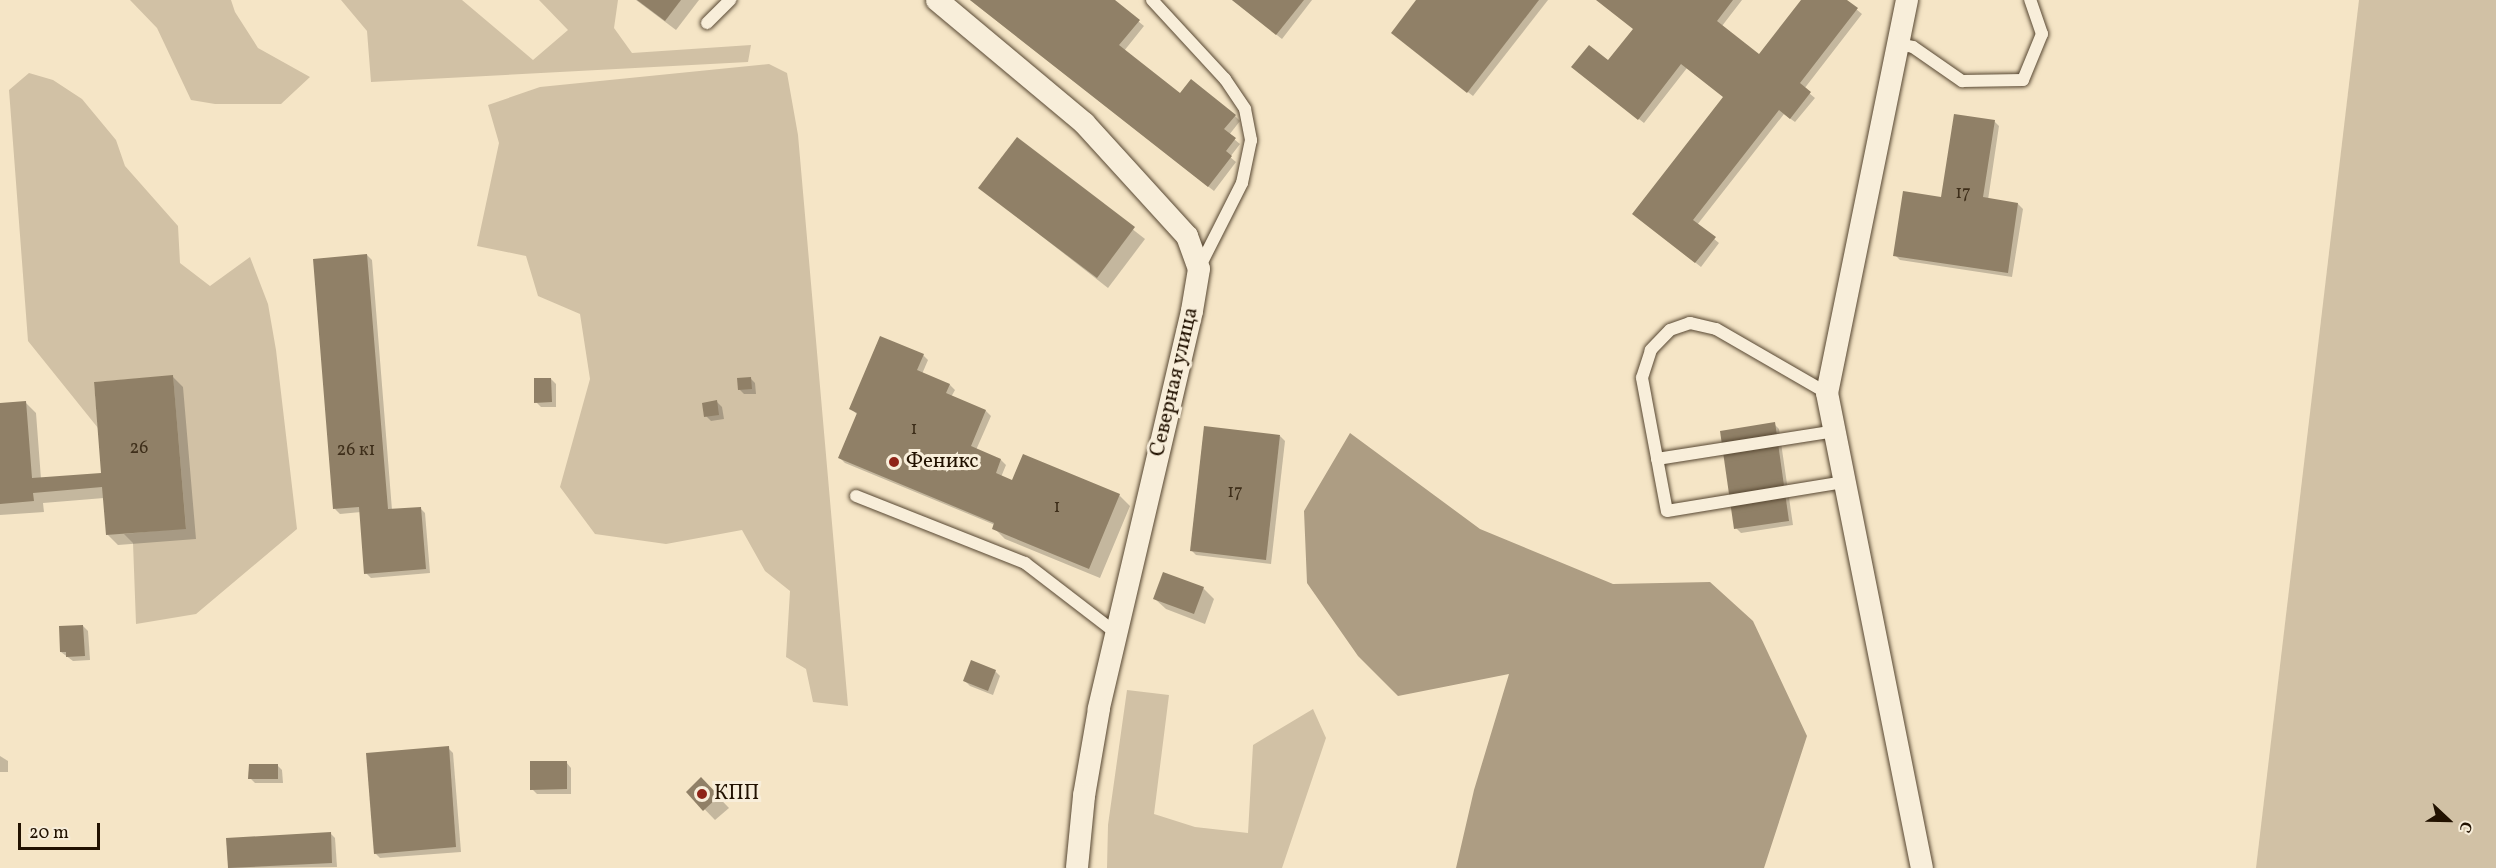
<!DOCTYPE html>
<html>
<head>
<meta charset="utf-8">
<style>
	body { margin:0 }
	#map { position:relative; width:2496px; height:868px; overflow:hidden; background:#f5e5c6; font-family:Vollkorn,serif }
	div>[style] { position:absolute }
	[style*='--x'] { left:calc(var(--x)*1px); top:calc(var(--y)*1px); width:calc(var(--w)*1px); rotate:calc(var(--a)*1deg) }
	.green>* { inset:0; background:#d1c1a5 }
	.water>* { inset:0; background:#ad9d83 }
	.shadow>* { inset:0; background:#0003 }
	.building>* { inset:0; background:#908067 }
	.roads { filter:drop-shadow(0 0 2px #574732) drop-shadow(0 0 2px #574732) }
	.service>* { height:12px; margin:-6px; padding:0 6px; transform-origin:6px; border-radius:6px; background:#f8eeda }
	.minor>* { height:22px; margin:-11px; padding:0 11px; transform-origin:11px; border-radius:11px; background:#f8eeda }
	.dots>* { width:16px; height:16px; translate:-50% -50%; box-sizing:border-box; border:3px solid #f8eeda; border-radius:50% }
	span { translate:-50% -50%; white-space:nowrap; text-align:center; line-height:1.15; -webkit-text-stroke:6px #f8eeda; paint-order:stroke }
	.number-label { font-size:18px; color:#3e2e1a }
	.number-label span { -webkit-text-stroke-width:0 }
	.street-label { font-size:21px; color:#221201 }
	.poi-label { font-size:21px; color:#221201 }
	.left { translate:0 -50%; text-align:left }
	.north { position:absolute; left:2418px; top:790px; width:60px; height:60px; -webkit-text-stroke:4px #f8eeda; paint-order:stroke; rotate:112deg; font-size:16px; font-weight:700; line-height:24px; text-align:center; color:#221201 }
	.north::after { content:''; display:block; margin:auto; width:21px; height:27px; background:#221201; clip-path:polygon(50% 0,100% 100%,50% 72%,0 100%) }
	.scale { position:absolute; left:18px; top:823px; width:82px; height:27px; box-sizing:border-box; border:3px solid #221201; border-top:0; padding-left:8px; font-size:18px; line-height:21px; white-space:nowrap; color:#221201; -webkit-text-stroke:4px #f8eeda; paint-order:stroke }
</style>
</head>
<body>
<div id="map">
	<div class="green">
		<i style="clip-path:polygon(130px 0,231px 0,235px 12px,258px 48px,310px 77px,281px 104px,215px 104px,191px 100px,157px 28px)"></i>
		<i style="clip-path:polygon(341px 0,462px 0,533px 60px,568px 30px,539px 0,618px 0,614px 28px,632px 53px,751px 45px,748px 62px,371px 82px,367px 31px)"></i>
		<i style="clip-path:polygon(2359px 0,2496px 0,2496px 868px,2256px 868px)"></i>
		<i style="clip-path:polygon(769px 64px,787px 73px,798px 135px,848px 706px,813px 702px,806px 669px,786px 657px,790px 591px,765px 571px,742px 530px,666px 544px,595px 534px,560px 487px,590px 379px,580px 314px,538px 296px,526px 256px,477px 246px,499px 143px,488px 105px,540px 87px)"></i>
		<i style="clip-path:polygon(29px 73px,53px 80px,82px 99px,116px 140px,125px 166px,178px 226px,180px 263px,210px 286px,250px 257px,268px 304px,276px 350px,297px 529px,196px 614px,136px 624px,133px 543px,124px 534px,186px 528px,173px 376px,94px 382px,98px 428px,28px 341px,9px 90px)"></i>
		<i style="clip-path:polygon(1127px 690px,1169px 695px,1154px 814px,1195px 827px,1248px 833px,1253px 745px,1313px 709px,1326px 738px,1282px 868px,1107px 868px,1108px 825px)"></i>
	</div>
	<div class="water">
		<i style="clip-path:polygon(1350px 433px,1480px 529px,1613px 584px,1710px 582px,1753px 621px,1807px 736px,1764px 868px,1456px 868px,1474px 790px,1509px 674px,1398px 696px,1358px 656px,1307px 583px,1304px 511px)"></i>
	</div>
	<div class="shadow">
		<i style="clip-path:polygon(636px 0,699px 0,676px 30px)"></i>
		<i style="clip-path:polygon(970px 0,1112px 0,1144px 26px,1124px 51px,1180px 95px,1235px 116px,1240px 121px,1229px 135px,1240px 144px,1230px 157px,1236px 162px,1214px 191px)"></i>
		<i style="clip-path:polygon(1232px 0,1312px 0,1282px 39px)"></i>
		<i style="clip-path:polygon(1418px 0,1548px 0,1473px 96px,1397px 37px)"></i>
		<i style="clip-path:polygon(1597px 0,1742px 0,1722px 26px,1760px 56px,1803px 0,1845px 0,1862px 14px,1804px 89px,1815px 98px,1795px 122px,1784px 114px,1697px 225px,1719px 243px,1701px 267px,1639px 218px,1725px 98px,1687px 68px,1644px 123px,1578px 72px,1609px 62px,1634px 29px)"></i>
		<i style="clip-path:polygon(1994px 121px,1999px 126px,1988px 200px,2018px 204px,2023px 209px,2012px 277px,1900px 260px,1895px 255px,1943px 199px)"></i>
		<i style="clip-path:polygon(1017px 139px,1145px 239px,1108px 288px,980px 188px)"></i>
		<i style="clip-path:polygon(367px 255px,372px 260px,392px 510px,420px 508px,425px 513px,430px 573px,371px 578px,366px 573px,361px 512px,340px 514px,335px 509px)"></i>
		<i style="clip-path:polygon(923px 355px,928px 360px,922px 374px,950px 385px,955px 390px,951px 397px,986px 411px,991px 416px,976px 450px,1001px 460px,1006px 465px,1001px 477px,1011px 481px,1119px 495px,1130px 506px,1100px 578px,1005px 539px,994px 528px,995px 525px,845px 463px,840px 458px,858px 415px,851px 409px)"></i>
		<i style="clip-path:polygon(173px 377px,183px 387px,196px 539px,118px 545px,107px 534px,104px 498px,43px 503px,44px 512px,0 515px,0 404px,25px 402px,36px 413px,41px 479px,103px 474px)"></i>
		<i style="clip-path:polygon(750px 378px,755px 383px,756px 394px,744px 394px,739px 389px)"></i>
		<i style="clip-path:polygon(551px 379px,556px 384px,556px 407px,541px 407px,536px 402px)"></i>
		<i style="clip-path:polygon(717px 402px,722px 407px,724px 419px,711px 421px,706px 416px)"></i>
		<i style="clip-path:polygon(1774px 424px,1779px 429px,1793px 525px,1741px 533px,1736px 528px)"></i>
		<i style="clip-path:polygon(1280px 436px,1285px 441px,1271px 564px,1196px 555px,1191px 550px)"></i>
		<i style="clip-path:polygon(1203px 588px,1214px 599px,1205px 624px,1166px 609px,1155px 599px)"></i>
		<i style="clip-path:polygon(83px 626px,88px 631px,90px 660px,73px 661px,61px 652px)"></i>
		<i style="clip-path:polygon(995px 671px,1000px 676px,993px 695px,970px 686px,965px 681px)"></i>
		<i style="clip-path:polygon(448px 748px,453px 753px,461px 852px,380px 858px,375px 853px)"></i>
		<i style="clip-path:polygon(0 756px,8px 761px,8px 772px,0 772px)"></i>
		<i style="clip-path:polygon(566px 762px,571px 768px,571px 794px,537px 794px,532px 789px)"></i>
		<i style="clip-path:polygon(277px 765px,282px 770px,283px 783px,255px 783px,250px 778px)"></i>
		<i style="clip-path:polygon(701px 779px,729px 808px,715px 820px,688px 792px)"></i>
		<i style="clip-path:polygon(330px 833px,335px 838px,337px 867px,229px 868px,228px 839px)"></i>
	</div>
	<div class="building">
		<i style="clip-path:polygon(637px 0,681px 0,665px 21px)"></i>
		<i style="clip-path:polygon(970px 0,1115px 0,1140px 20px,1119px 45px,1180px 93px,1191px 79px,1236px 115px,1224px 129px,1236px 138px,1226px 151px,1232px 156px,1208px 187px)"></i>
		<i style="clip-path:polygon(1232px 0,1304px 0,1276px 35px)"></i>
		<i style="clip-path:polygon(1416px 0,1539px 0,1467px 93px,1391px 33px)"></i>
		<i style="clip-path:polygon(1596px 0,1733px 0,1717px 21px,1759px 54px,1801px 0,1847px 0,1858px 8px,1800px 83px,1811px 92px,1790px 119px,1779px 110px,1693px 220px,1716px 237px,1695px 263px,1632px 214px,1723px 97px,1681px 64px,1638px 120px,1571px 67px,1589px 45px,1608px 60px,1633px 29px)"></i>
		<i style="clip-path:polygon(1954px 114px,1995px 120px,1983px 197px,2018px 203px,2008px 273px,1893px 256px,1903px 191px,1941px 197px)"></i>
		<i style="clip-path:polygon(1017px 137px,1135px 227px,1097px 278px,978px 188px)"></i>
		<i style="clip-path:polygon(367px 254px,388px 509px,421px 507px,426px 569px,364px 574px,359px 507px,333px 509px,313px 259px)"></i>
		<i style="clip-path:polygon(880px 336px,924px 354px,917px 370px,950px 384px,946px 393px,986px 410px,971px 446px,1001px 459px,996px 473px,1012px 480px,1023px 454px,1120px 494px,1089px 569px,992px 529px,994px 523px,838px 458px,857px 413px,849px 409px)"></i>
		<i style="clip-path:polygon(173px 375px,186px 529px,106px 535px,102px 487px,33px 493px,34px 501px,0 504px,0 403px,26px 401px,32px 478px,101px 473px,94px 382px)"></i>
		<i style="clip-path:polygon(751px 377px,752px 389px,738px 390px,737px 378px)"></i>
		<i style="clip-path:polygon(534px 378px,551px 378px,552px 402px,534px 403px)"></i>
		<i style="clip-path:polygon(717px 400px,719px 415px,704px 417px,702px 403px)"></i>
		<i style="clip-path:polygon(1775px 422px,1789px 521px,1734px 529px,1720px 431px)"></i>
		<i style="clip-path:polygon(1204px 426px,1280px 435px,1266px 560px,1190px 551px)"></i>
		<i style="clip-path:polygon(1163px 572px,1204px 587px,1194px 614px,1153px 599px)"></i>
		<i style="clip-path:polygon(83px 625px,85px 656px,66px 657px,66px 652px,60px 652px,59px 626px)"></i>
		<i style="clip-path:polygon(971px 660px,996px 670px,988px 691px,963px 681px)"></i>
		<i style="clip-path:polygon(449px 746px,456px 847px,374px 854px,366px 753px)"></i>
		<i style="clip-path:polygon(530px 761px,567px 761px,567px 789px,530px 790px)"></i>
		<i style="clip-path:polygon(249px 764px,278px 764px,278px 779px,248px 779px)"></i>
		<i style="clip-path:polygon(701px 777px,719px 796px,703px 811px,686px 792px)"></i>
		<i style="clip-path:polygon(331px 832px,332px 863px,228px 868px,226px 838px)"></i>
	</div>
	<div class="roads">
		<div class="service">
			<i style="--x:1152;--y:0;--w:108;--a:47.3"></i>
			<i style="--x:1225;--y:79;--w:36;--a:56"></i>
			<i style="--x:1245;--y:109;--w:32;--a:79"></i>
			<i style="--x:1251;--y:140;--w:44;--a:101.8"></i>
			<i style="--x:1242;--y:183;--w:95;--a:116.8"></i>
			<i style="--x:707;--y:23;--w:33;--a:-45"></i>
			<i style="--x:1898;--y:44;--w:15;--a:11"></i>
			<i style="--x:1913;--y:47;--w:60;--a:34.8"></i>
			<i style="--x:1962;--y:81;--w:61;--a:-0.9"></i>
			<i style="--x:2023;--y:80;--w:50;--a:-67.6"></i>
			<i style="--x:2042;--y:34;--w:36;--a:-109"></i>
			<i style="--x:1827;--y:393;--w:128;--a:-150"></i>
			<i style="--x:1716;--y:329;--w:27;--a:-167"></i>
			<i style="--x:1690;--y:323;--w:21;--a:161"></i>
			<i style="--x:1670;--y:330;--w:28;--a:134"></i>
			<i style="--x:1651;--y:350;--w:29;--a:108"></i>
			<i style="--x:1642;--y:378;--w:135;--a:79.4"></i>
			<i style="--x:1667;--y:511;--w:180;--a:-9.3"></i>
			<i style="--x:1657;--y:459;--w:180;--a:-8.9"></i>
			<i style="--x:856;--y:496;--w:182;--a:21.6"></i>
			<i style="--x:1025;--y:563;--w:113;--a:37.5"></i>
		</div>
		<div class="minor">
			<i style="--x:937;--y:0;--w:192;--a:39.9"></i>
			<i style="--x:1084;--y:123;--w:153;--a:47.7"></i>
			<i style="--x:1187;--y:236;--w:35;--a:70"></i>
			<i style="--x:1199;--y:269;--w:43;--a:99.5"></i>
			<i style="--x:1192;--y:311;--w:409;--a:103.2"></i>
			<i style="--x:1099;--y:709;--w:88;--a:99.8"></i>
			<i style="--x:1084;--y:796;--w:72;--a:95.6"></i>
			<i style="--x:1907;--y:0;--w:401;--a:101.5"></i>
			<i style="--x:1827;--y:393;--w:484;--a:78.7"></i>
		</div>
	</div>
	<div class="dots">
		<i style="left:894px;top:462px;background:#8f2418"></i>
		<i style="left:702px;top:794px;background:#8f2418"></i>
	</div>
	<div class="number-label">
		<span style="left:1963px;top:194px">17</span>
		<span style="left:914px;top:430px">1</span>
		<span style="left:139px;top:449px">26</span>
		<span style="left:356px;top:451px">26 к1</span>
		<span style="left:1235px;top:493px">17</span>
		<span style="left:1057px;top:508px">1</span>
	</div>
	<div class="street-label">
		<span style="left:1175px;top:382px;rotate:-77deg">Северная улица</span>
	</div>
	<div class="poi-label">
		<span class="left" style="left:906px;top:462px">Феникс</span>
		<span class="left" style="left:714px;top:794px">КПП</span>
	</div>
	<div class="north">С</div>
	<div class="scale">20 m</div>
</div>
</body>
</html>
